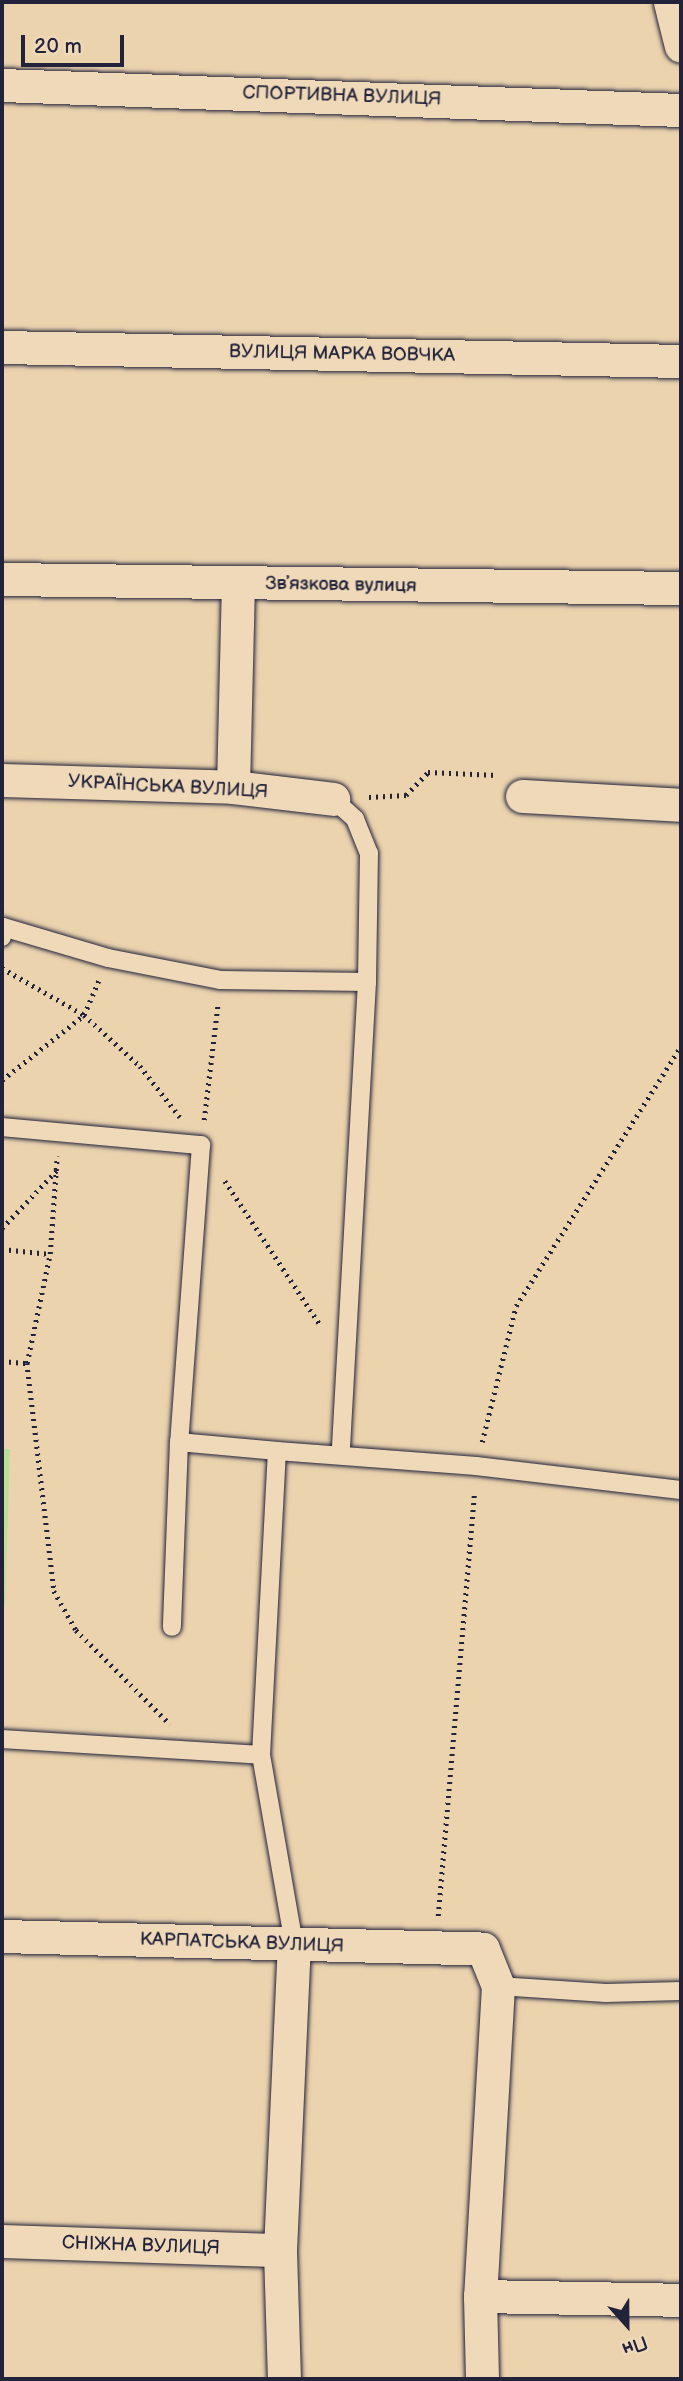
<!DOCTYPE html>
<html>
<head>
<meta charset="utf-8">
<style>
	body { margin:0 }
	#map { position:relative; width:683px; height:2381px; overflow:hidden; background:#ebd3ae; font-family:"Balsamiq Sans",sans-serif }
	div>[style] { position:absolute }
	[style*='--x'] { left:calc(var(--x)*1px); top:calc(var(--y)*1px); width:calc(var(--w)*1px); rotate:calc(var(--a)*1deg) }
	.green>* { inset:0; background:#bbde98 }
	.path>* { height:4.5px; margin-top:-2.25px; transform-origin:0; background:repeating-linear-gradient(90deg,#22223b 0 2px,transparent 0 7px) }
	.roads { filter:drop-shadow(0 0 2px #22223b) drop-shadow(0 0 2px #22223b) }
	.lane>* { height:18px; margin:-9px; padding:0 9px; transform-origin:9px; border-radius:9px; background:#efd9b8 }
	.street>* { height:33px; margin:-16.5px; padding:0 16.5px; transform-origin:16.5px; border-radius:16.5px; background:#efd9b8 }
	span { translate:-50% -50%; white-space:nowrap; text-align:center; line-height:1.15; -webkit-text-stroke:5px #efd9b8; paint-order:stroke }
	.street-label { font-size:19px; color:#22223b }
	.frame { position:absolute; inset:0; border:4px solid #22223b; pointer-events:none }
	.north { position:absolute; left:592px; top:2290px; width:70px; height:70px; -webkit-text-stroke:5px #efd9b8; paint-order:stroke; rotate:159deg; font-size:19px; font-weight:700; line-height:28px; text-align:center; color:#22223b }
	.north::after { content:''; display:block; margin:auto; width:24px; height:32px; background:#22223b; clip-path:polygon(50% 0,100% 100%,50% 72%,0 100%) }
	.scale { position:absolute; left:21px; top:35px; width:103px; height:32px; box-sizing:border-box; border:4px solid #22223b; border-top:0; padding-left:9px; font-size:21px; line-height:24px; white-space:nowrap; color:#22223b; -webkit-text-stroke:5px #efd9b8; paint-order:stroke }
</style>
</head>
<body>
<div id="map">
	<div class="green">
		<i style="clip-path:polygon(2px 1449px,10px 1449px,5px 1607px,2px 1607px)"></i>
	</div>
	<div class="path">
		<i style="--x:369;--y:797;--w:37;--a:-3"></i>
		<i style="--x:406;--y:795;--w:32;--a:-46"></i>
		<i style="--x:428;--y:772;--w:69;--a:2.5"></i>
		<i style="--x:2;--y:968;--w:95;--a:29.8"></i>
		<i style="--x:84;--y:1015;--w:76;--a:42.3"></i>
		<i style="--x:140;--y:1066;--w:65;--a:51.9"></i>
		<i style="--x:2;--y:1080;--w:105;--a:-38.4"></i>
		<i style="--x:84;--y:1015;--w:38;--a:-67"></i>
		<i style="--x:204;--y:1120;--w:118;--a:-83.2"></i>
		<i style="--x:225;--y:1181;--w:174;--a:56.5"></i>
		<i style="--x:2;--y:1228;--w:79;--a:-46.5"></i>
		<i style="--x:2;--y:1249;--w:48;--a:5.9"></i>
		<i style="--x:2;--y:1361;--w:25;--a:5"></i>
		<i style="--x:27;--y:1363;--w:230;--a:83.2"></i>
		<i style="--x:54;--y:1591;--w:45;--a:60.6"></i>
		<i style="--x:76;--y:1630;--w:133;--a:45"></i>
		<i style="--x:27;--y:1363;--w:111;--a:-78.1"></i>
		<i style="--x:50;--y:1254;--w:98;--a:-85.9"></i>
		<i style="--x:482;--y:1442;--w:140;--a:-76"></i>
		<i style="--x:516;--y:1306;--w:308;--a:-57.6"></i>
		<i style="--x:438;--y:1916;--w:426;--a:-85.1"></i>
	</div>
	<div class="roads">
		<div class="lane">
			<i style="--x:333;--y:799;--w:30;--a:42"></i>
			<i style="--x:355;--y:819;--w:37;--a:68"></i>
			<i style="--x:369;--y:853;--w:129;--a:90.9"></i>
			<i style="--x:367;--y:982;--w:473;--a:93.2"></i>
			<i style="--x:2;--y:937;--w:10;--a:-84"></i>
			<i style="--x:3;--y:927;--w:109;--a:16.4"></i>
			<i style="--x:108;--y:958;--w:114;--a:11.1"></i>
			<i style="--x:220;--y:980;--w:147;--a:0.8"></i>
			<i style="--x:2;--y:1127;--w:200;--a:5.2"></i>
			<i style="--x:201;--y:1145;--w:298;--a:94.2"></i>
			<i style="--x:179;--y:1442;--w:185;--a:92.2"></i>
			<i style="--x:179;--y:1442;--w:98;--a:5.2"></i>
			<i style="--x:2;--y:1739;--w:259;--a:3.5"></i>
			<i style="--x:294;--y:1944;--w:192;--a:-99.9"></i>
			<i style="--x:261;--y:1755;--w:304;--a:-87"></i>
			<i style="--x:277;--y:1451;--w:200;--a:4.3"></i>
			<i style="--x:476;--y:1466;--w:206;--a:6.7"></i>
			<i style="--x:498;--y:1986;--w:108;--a:3.7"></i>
			<i style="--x:606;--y:1993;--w:75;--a:-1.5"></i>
		</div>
		<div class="street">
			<i style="--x:670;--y:2;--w:45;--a:76"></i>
			<i style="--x:2;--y:85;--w:679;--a:2.11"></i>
			<i style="--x:2;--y:347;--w:679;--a:1.18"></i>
			<i style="--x:2;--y:579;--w:679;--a:0.76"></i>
			<i style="--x:2;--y:780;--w:231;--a:1.7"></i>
			<i style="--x:233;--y:787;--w:101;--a:6.8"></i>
			<i style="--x:233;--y:787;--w:204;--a:-88.6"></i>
			<i style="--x:522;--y:796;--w:159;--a:3.2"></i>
			<i style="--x:2;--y:1936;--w:481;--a:1.5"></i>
			<i style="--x:483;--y:1949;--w:40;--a:68"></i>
			<i style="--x:498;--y:1986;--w:311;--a:93.3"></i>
			<i style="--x:480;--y:2296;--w:83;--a:88.6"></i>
			<i style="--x:2;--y:2241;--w:278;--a:1.9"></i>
			<i style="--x:480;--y:2296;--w:201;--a:1.1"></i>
			<i style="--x:284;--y:2379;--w:129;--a:-91.8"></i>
			<i style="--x:280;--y:2250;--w:306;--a:-87.4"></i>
		</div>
	</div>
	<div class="street-label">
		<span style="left:342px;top:96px;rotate:2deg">СПОРТИВНА ВУЛИЦЯ</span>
		<span style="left:342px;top:354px;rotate:1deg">ВУЛИЦЯ МАРКА ВОВЧКА</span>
		<span style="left:341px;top:585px;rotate:1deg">Звʼязкова вулиця</span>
		<span style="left:168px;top:787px;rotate:3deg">УКРАЇНСЬКА ВУЛИЦЯ</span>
		<span style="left:242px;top:1943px;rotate:2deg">КАРПАТСЬКА ВУЛИЦЯ</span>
		<span style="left:141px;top:2246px;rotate:2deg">СНІЖНА ВУЛИЦЯ</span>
	</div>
	<div class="frame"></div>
	<div class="north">Пн</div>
	<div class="scale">20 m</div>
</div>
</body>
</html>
